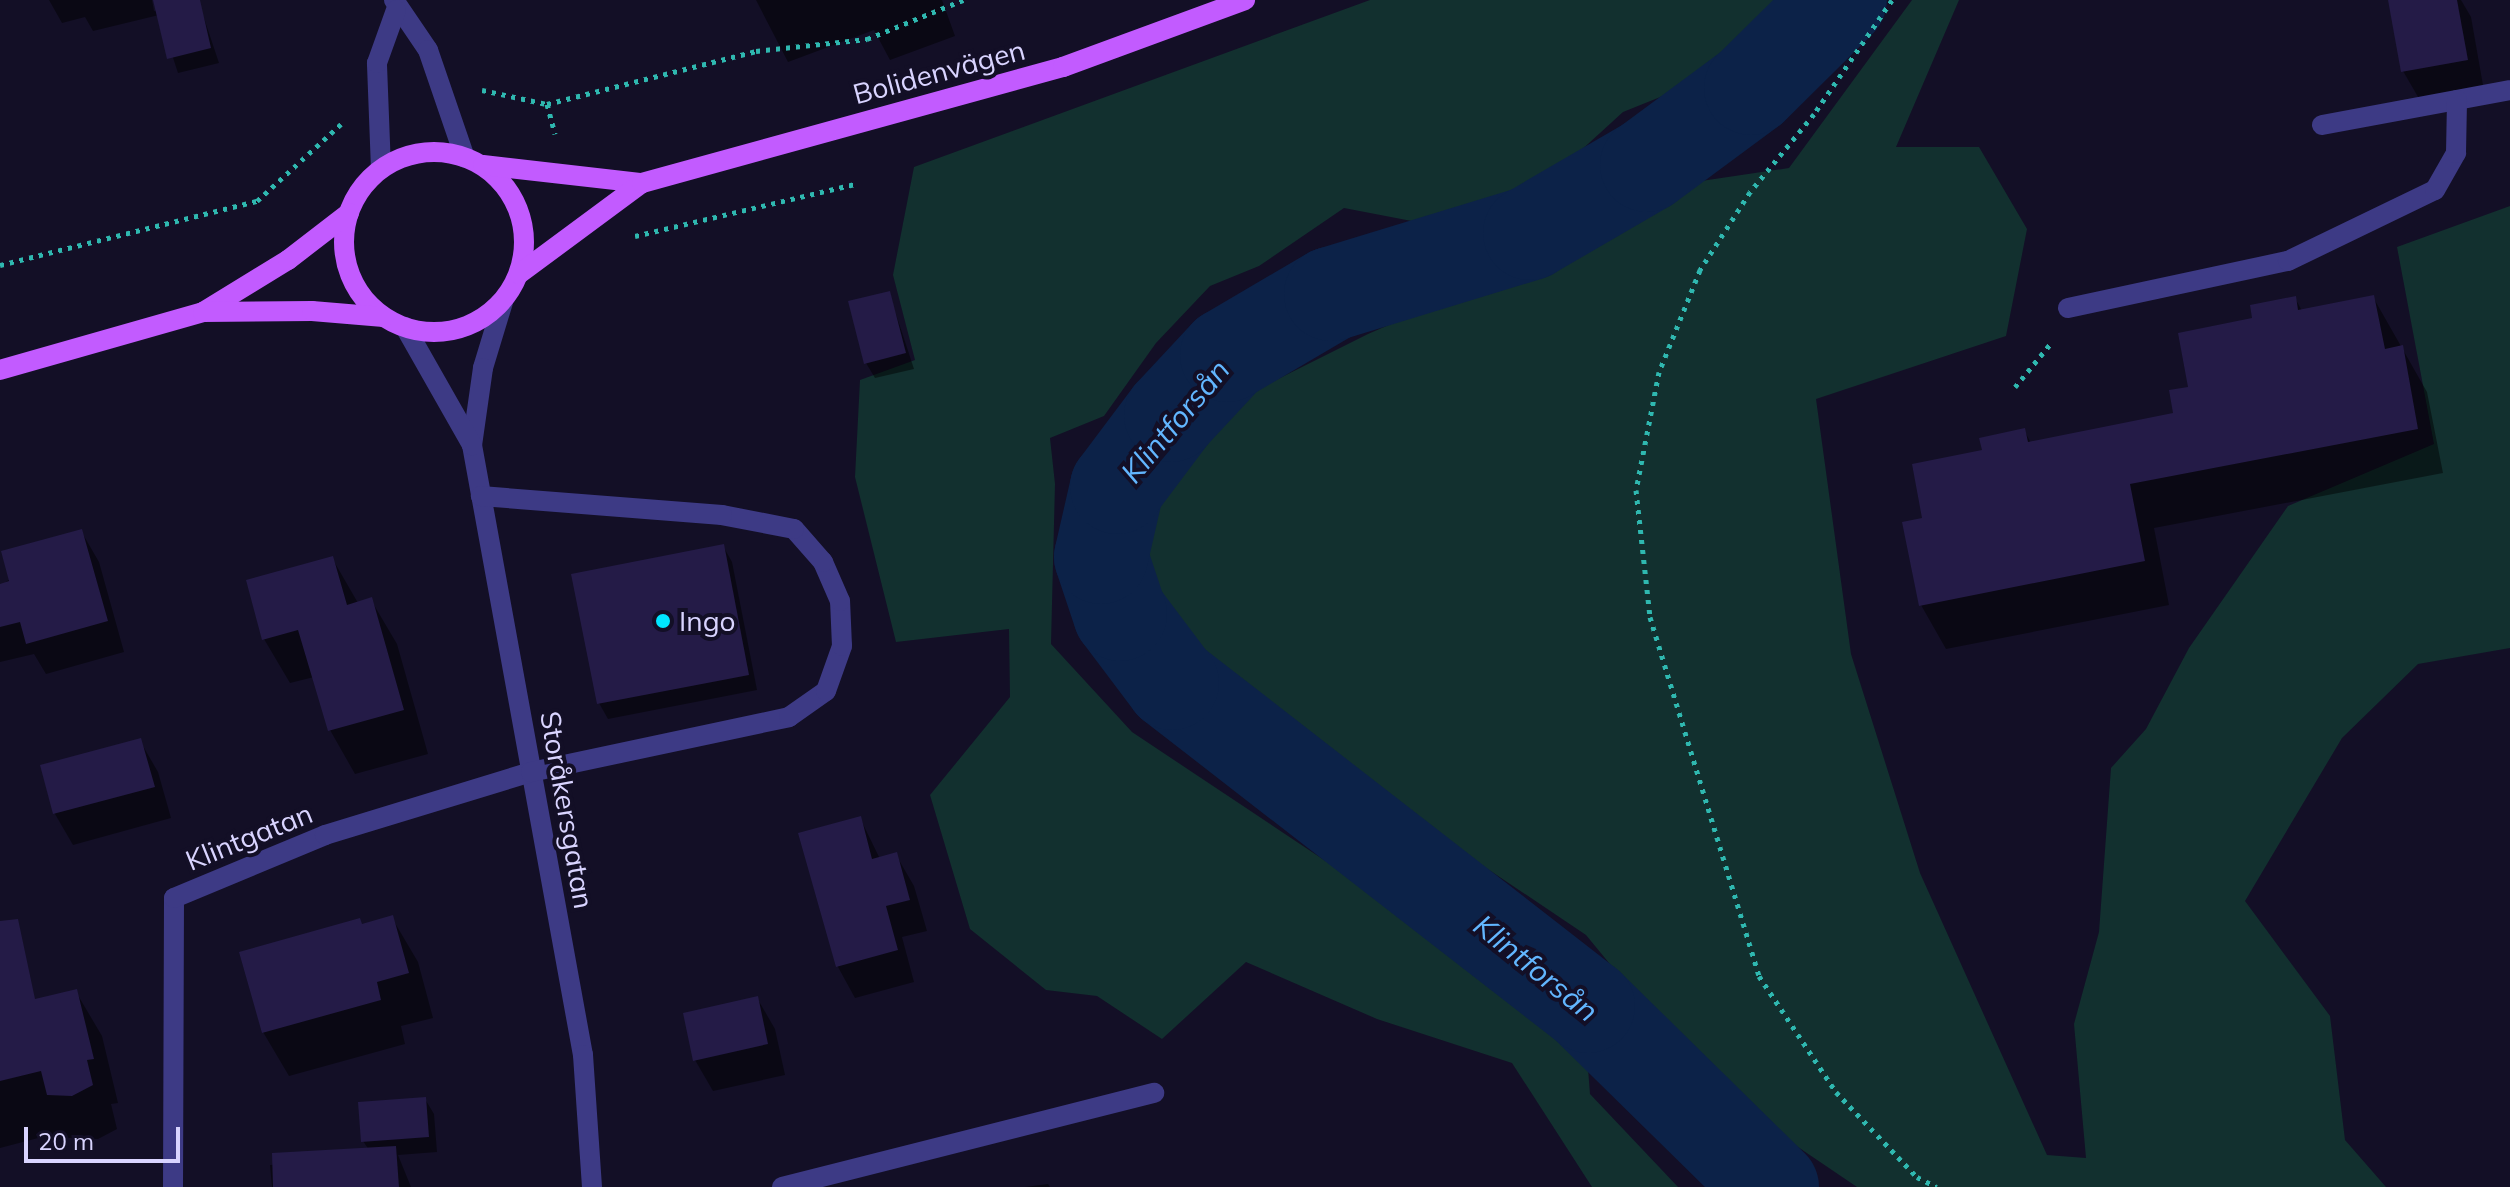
<!DOCTYPE html>
<html>
<head>
<meta charset="utf-8">
<style>
	body { margin:0 }
	#map { position:relative; width:2510px; height:1187px; overflow:hidden; background:#130f26; font-family:Mulish,sans-serif }
	div>[style] { position:absolute }
	[style*='--x'] { left:calc(var(--x)*1px); top:calc(var(--y)*1px); width:calc(var(--w)*1px); rotate:calc(var(--a)*1deg) }
	.green>* { inset:0; background:#12302f }
	.shadow>* { inset:0; background:#0007 }
	.river>* { height:94px; margin:-47px; padding:0 47px; transform-origin:47px; border-radius:47px; background:#0c2248 }
	.building>* { inset:0; background:#241b47 }
	.path>* { height:5px; margin-top:-2.5px; transform-origin:0; background:repeating-linear-gradient(90deg,#2fb8b0 0 4px,transparent 0 10px) }
	.minor>* { height:20px; margin:-10px; padding:0 10px; transform-origin:10px; border-radius:10px; background:#3d3a85 }
	.major>* { height:20px; margin:-10px; padding:0 10px; transform-origin:10px; border-radius:10px; background:#c25bff }
	.major>.ring { margin:-10px; padding:0; box-sizing:content-box; background:none; border:20px solid #c25bff; border-radius:50% }
	.dots>* { width:22px; height:22px; translate:-50% -50%; box-sizing:border-box; border:4px solid #130f26; border-radius:50% }
	span { translate:-50% -50%; white-space:nowrap; text-align:center; line-height:1.15; -webkit-text-stroke:8px #130f26; paint-order:stroke }
	.street-label { font-size:28px; color:#d9d4ff }
	.poi-label { font-size:28px; color:#d9d4ff }
	.left { translate:0 -50%; text-align:left }
	.water-label { font-size:30px; color:#62b6ff; font-style:italic }
	.scale { position:absolute; left:24px; top:1127px; width:156px; height:36px; box-sizing:border-box; border:4px solid #d9d4ff; border-top:0; padding-left:10px; font-size:24px; line-height:28px; white-space:nowrap; color:#d9d4ff; -webkit-text-stroke:6px #130f26; paint-order:stroke }
</style>
</head>
<body>
<div id="map">
	<div class="green">
		<i style="clip-path:polygon(1370px 0,1781px 0,1720px 73px,1623px 112px,1531px 196px,1448px 228px,1344px 208px,1259px 266px,1210px 286px,1156px 343px,1104px 416px,1050px 438px,1055px 484px,1051px 644px,1132px 732px,1441px 938px,1586px 1043px,1590px 1094px,1678px 1187px,1592px 1187px,1512px 1063px,1377px 1019px,1246px 962px,1162px 1039px,1097px 996px,1046px 990px,970px 929px,930px 795px,1010px 697px,1009px 629px,896px 642px,855px 477px,860px 380px,915px 360px,893px 275px,914px 167px)"></i>
		<i style="clip-path:polygon(1912px 0,1959px 0,1896px 147px,1979px 147px,2027px 229px,2006px 336px,1816px 399px,1851px 654px,1920px 873px,2047px 1155px,2086px 1158px,2074px 1024px,2099px 932px,2111px 768px,2146px 729px,2189px 648px,2288px 506px,2434px 444px,2397px 247px,2510px 206px,2510px 648px,2418px 664px,2342px 738px,2245px 901px,2330px 1016px,2345px 1140px,2386px 1187px,1857px 1187px,1761px 1122px,1679px 1048px,1586px 935px,1449px 843px,1162px 626px,1129px 540px,1169px 462px,1258px 389px,1368px 334px,1568px 247px,1681px 184px,1789px 168px)"></i>
	</div>
	<div class="shadow">
		<i style="clip-path:polygon(49px 0,152px 0,154px 11px,198px 0,219px 63px,178px 73px,159px 15px,93px 31px,85px 17px,62px 23px)"></i>
		<i style="clip-path:polygon(756px 0,942px 0,955px 36px,890px 60px,874px 30px,788px 62px)"></i>
		<i style="clip-path:polygon(2390px 0,2461px 0,2471px 17px,2484px 91px,2421px 102px,2403px 71px)"></i>
		<i style="clip-path:polygon(889px 293px,914px 369px,875px 378px,866px 363px)"></i>
		<i style="clip-path:polygon(2373px 297px,2427px 392px,2443px 473px,2154px 528px,2169px 605px,1946px 649px,1921px 605px,1925px 520px,1984px 452px,2024px 430px,2031px 443px,2176px 414px,2190px 388px,2254px 320px,2295px 298px,2302px 311px)"></i>
		<i style="clip-path:polygon(81px 531px,99px 562px,124px 652px,46px 674px,34px 654px,0 662px,0 586px)"></i>
		<i style="clip-path:polygon(723px 546px,732px 562px,757px 690px,608px 719px,599px 703px)"></i>
		<i style="clip-path:polygon(332px 558px,358px 603px,371px 600px,397px 644px,428px 754px,355px 774px,330px 730px,314px 677px,290px 683px,264px 639px)"></i>
		<i style="clip-path:polygon(140px 741px,158px 772px,171px 818px,73px 845px,55px 814px,42px 767px)"></i>
		<i style="clip-path:polygon(860px 818px,880px 859px,896px 855px,914px 886px,927px 931px,902px 937px,914px 982px,855px 998px,838px 967px,800px 834px)"></i>
		<i style="clip-path:polygon(392px 918px,418px 962px,433px 1018px,401px 1026px,405px 1044px,289px 1076px,263px 1032px,363px 926px)"></i>
		<i style="clip-path:polygon(76px 992px,102px 1036px,118px 1103px,111px 1104px,117px 1129px,98px 1139px,42px 1137px,0 1148px,0 1008px)"></i>
		<i style="clip-path:polygon(757px 998px,775px 1029px,785px 1075px,713px 1091px,695px 1060px)"></i>
		<i style="clip-path:polygon(425px 1099px,434px 1114px,437px 1152px,398px 1155px,411px 1187px,272px 1187px,270px 1165px,319px 1162px,369px 1150px,363px 1141px)"></i>
		<i style="clip-path:polygon(1048px 1184px,1050px 1187px,1025px 1187px)"></i>
	</div>
	<div class="river">
		<i style="--x:1772;--y:1187;--w:258;--a:-135.5"></i>
		<i style="--x:1588;--y:1006;--w:527;--a:-142.17"></i>
		<i style="--x:1172;--y:683;--w:86;--a:-127"></i>
		<i style="--x:1120;--y:614;--w:60;--a:-108.4"></i>
		<i style="--x:1101;--y:557;--w:72;--a:-77.1"></i>
		<i style="--x:1117;--y:487;--w:90;--a:-53.1"></i>
		<i style="--x:1171;--y:415;--w:82;--a:-47"></i>
		<i style="--x:1227;--y:355;--w:121;--a:-30.4"></i>
		<i style="--x:1331;--y:294;--w:208;--a:-17"></i>
		<i style="--x:1530;--y:233;--w:135;--a:-30.2"></i>
		<i style="--x:1647;--y:165;--w:129;--a:-36.5"></i>
		<i style="--x:1751;--y:88;--w:125;--a:-44.7"></i>
	</div>
	<div class="building">
		<i style="clip-path:polygon(153px 0,200px 0,211px 48px,167px 59px)"></i>
		<i style="clip-path:polygon(2388px 0,2457px 0,2468px 60px,2401px 72px)"></i>
		<i style="clip-path:polygon(890px 291px,906px 353px,864px 364px,848px 301px)"></i>
		<i style="clip-path:polygon(2374px 295px,2385px 349px,2403px 345px,2418px 429px,2130px 484px,2145px 561px,1919px 606px,1902px 522px,1922px 518px,1912px 464px,1982px 450px,1979px 438px,2025px 428px,2028px 442px,2173px 413px,2169px 390px,2188px 387px,2178px 333px,2252px 318px,2250px 305px,2296px 296px,2298px 310px)"></i>
		<i style="clip-path:polygon(82px 529px,108px 621px,26px 644px,20px 622px,0 627px,0 584px,9px 581px,1px 551px)"></i>
		<i style="clip-path:polygon(724px 544px,749px 675px,597px 704px,571px 574px)"></i>
		<i style="clip-path:polygon(333px 556px,347px 605px,372px 597px,404px 710px,328px 731px,298px 630px,262px 640px,246px 580px)"></i>
		<i style="clip-path:polygon(141px 738px,155px 787px,53px 814px,40px 765px)"></i>
		<i style="clip-path:polygon(861px 816px,872px 859px,897px 852px,910px 900px,886px 906px,898px 950px,836px 967px,798px 833px)"></i>
		<i style="clip-path:polygon(393px 915px,409px 973px,377px 982px,381px 1000px,262px 1033px,239px 952px,360px 918px,362px 924px)"></i>
		<i style="clip-path:polygon(18px 919px,35px 999px,77px 989px,94px 1059px,87px 1060px,93px 1085px,72px 1096px,47px 1095px,41px 1071px,0 1081px,0 921px)"></i>
		<i style="clip-path:polygon(758px 996px,768px 1044px,693px 1061px,683px 1013px)"></i>
		<i style="clip-path:polygon(426px 1097px,429px 1137px,361px 1142px,358px 1102px)"></i>
		<i style="clip-path:polygon(396px 1146px,399px 1187px,273px 1187px,272px 1153px)"></i>
	</div>
	<div class="path">
		<i style="--x:1892;--y:0;--w:138;--a:124.4"></i>
		<i style="--x:1814;--y:114;--w:101;--a:129.4"></i>
		<i style="--x:1750;--y:192;--w:93;--a:122.7"></i>
		<i style="--x:1700;--y:270;--w:110;--a:111.9"></i>
		<i style="--x:1659;--y:372;--w:120;--a:101"></i>
		<i style="--x:1636;--y:490;--w:128;--a:83.7"></i>
		<i style="--x:1650;--y:617;--w:375;--a:73.1"></i>
		<i style="--x:1759;--y:976;--w:139;--a:56.4"></i>
		<i style="--x:1836;--y:1092;--w:117;--a:46.4"></i>
		<i style="--x:1917;--y:1177;--w:22;--a:27"></i>
		<i style="--x:482;--y:90;--w:66;--a:12.2"></i>
		<i style="--x:547;--y:104;--w:216;--a:-14.2"></i>
		<i style="--x:756;--y:51;--w:112;--a:-6.2"></i>
		<i style="--x:867;--y:39;--w:104;--a:-22.1"></i>
		<i style="--x:547;--y:104;--w:31;--a:75"></i>
		<i style="--x:635;--y:236;--w:226;--a:-13.3"></i>
		<i style="--x:0;--y:265;--w:265;--a:-14"></i>
		<i style="--x:257;--y:201;--w:114;--a:-42.5"></i>
		<i style="--x:2015;--y:387;--w:58;--a:-50.6"></i>
	</div>
	<div class="minor">
		<i style="--x:394;--y:0;--w:60;--a:55.8"></i>
		<i style="--x:428;--y:50;--w:114;--a:71.1"></i>
		<i style="--x:2322;--y:125;--w:191;--a:-10.5"></i>
		<i style="--x:381;--y:169;--w:106;--a:-92.2"></i>
		<i style="--x:377;--y:63;--w:56;--a:-70.3"></i>
		<i style="--x:503;--y:302;--w:69;--a:106.9"></i>
		<i style="--x:483;--y:368;--w:78;--a:98.1"></i>
		<i style="--x:472;--y:445;--w:620;--a:79.69"></i>
		<i style="--x:583;--y:1055;--w:132;--a:86.1"></i>
		<i style="--x:2068;--y:308;--w:225;--a:-12.1"></i>
		<i style="--x:2288;--y:261;--w:163;--a:-25.8"></i>
		<i style="--x:2435;--y:190;--w:43;--a:-60.4"></i>
		<i style="--x:2456;--y:153;--w:53;--a:-88.9"></i>
		<i style="--x:405;--y:327;--w:136;--a:60.4"></i>
		<i style="--x:173;--y:1187;--w:289;--a:-89.8"></i>
		<i style="--x:174;--y:898;--w:164;--a:-22.6"></i>
		<i style="--x:325;--y:835;--w:215;--a:-17"></i>
		<i style="--x:531;--y:772;--w:264;--a:-12"></i>
		<i style="--x:789;--y:717;--w:45;--a:-35.1"></i>
		<i style="--x:826;--y:691;--w:48;--a:-70.4"></i>
		<i style="--x:842;--y:646;--w:45;--a:-92.5"></i>
		<i style="--x:840;--y:601;--w:43;--a:-113.6"></i>
		<i style="--x:823;--y:562;--w:44;--a:-131.3"></i>
		<i style="--x:794;--y:529;--w:73;--a:-169"></i>
		<i style="--x:722;--y:515;--w:242;--a:-175.5"></i>
		<i style="--x:782;--y:1187;--w:384;--a:-14.2"></i>
	</div>
	<div class="major">
		<i class="ring" style="left:344px;top:152px;width:160px;height:160px"></i>
		<i style="--x:483;--y:165;--w:160;--a:6.5"></i>
		<i style="--x:519;--y:274;--w:153;--a:-36.5"></i>
		<i style="--x:642;--y:183;--w:437;--a:-15.4"></i>
		<i style="--x:1063;--y:67;--w:194;--a:-20.2"></i>
		<i style="--x:203;--y:312;--w:100;--a:-31.5"></i>
		<i style="--x:288;--y:260;--w:77;--a:-37.6"></i>
		<i style="--x:0;--y:370;--w:211;--a:-15.9"></i>
		<i style="--x:203;--y:312;--w:109;--a:-0.5"></i>
		<i style="--x:312;--y:311;--w:72;--a:4.8"></i>
	</div>
	<div class="dots">
		<i style="left:663px;top:621px;background:#00e5ff"></i>
	</div>
	<div class="street-label">
		<span style="left:939px;top:72px;rotate:-15deg">Bolidenvägen</span>
		<span style="left:567px;top:810px;rotate:80deg">Storåkersgatan</span>
		<span style="left:249px;top:837px;rotate:-22deg">Klintgatan</span>
	</div>
	<div class="poi-label">
		<span class="left" style="left:679px;top:621px">Ingo</span>
	</div>
	<div class="water-label">
		<span style="left:1175px;top:421px;rotate:-50deg">Klintforsån</span>
		<span style="left:1536px;top:968px;rotate:39deg">Klintforsån</span>
	</div>
	<div class="scale">20 m</div>
</div>
</body>
</html>
